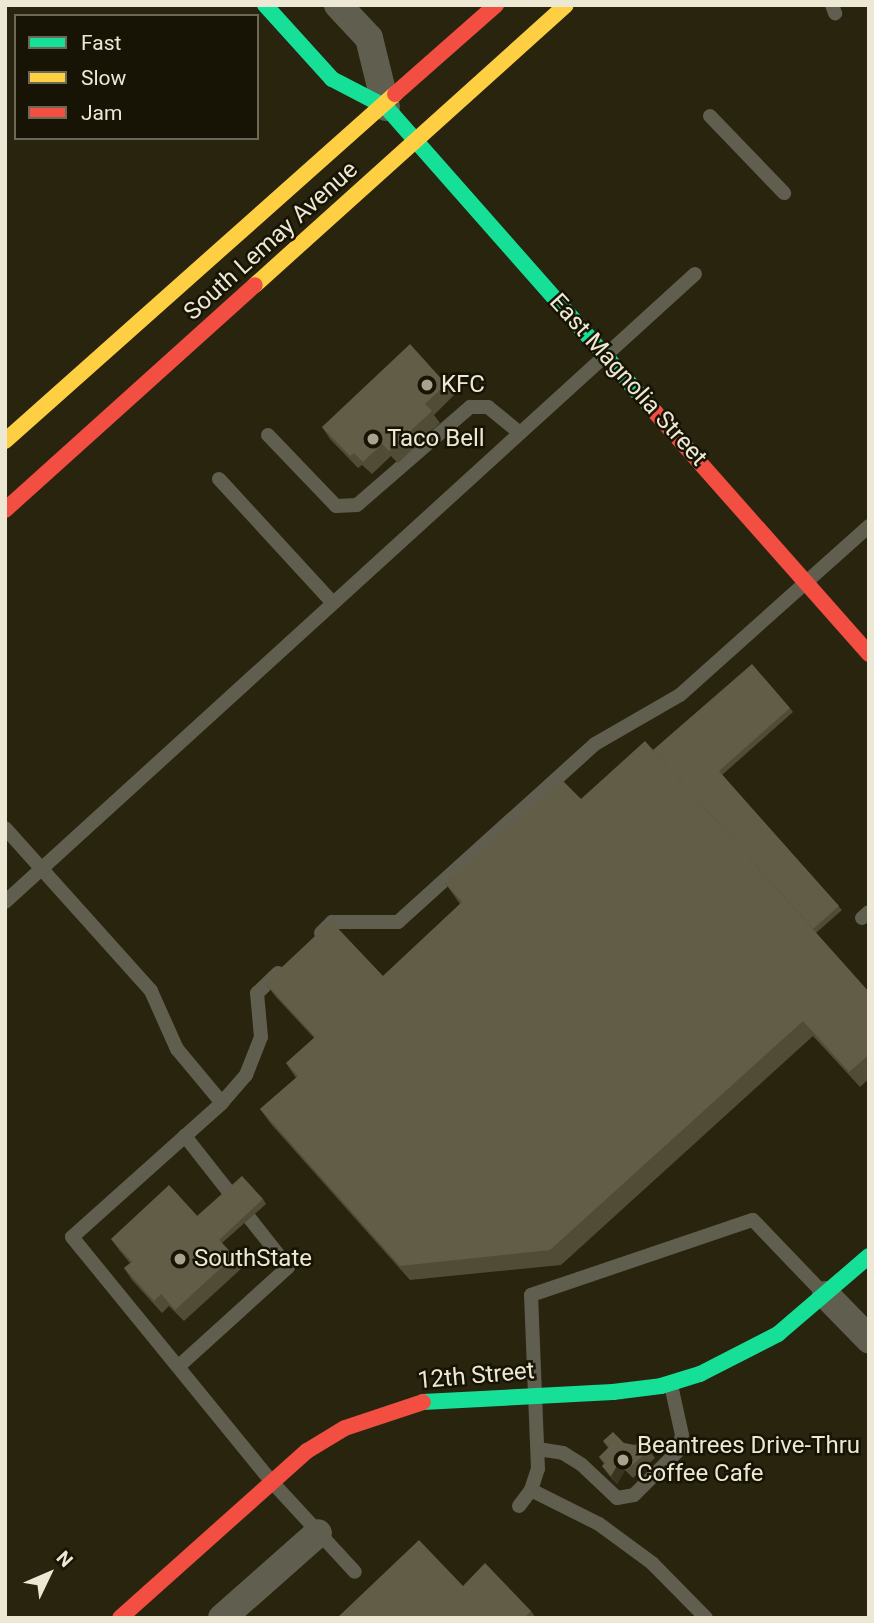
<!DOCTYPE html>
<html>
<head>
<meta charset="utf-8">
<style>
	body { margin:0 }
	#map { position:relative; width:874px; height:1623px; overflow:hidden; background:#28240e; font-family:Roboto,sans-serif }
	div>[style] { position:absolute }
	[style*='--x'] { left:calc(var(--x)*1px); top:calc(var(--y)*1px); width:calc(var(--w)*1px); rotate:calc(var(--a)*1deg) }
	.lane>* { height:14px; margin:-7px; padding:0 7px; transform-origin:7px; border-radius:7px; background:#605e4f }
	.street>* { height:28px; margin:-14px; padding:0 14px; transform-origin:14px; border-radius:14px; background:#605e4f }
	.fast>* { height:16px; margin:-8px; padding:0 8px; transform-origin:8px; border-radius:8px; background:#16e098 }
	.slow>* { height:16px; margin:-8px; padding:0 8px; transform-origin:8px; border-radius:8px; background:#ffcf43 }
	.jam>* { height:16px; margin:-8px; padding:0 8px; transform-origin:8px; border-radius:8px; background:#f24e42 }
	.wall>* { inset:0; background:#504c36 }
	.shaded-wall>* { inset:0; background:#39351f }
	.building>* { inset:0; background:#615d47 }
	.dots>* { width:19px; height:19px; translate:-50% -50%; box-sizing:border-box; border:4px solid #171405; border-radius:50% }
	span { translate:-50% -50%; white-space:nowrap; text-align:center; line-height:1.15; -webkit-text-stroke:5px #171405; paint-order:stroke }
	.street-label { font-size:24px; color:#ece8d3 }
	.poi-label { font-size:24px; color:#ece8d3 }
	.left { translate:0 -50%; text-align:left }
	.frame { position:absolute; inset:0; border:7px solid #ece8d3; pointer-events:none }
	.legend { position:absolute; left:14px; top:14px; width:245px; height:126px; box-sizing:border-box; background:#171405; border:2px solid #6c6957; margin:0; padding:9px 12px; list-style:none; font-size:21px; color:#ece8d3 }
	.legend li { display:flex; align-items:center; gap:14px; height:35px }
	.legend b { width:35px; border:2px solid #6c6957 }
	.north { position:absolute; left:14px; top:1539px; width:70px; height:70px; -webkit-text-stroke:5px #171405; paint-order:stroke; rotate:46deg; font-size:19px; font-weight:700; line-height:28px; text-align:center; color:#ece8d3 }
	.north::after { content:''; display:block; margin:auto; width:24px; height:32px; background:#ece8d3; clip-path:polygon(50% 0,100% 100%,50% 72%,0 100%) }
</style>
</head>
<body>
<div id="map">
	<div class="lane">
		<i style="--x:832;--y:5;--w:9;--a:69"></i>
		<i style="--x:710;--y:116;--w:107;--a:46.1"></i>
		<i style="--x:268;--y:435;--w:98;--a:46.2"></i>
		<i style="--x:336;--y:506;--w:21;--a:-3"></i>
		<i style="--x:357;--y:505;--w:150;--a:-40.9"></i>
		<i style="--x:470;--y:407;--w:18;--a:0"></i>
		<i style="--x:488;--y:407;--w:41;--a:39.1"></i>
		<i style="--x:219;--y:479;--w:168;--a:47.4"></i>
		<i style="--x:5;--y:828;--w:219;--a:48.1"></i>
		<i style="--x:151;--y:991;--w:64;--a:65.9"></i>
		<i style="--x:177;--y:1049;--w:70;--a:50.2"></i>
		<i style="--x:5;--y:902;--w:933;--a:-42.31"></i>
		<i style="--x:862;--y:918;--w:9;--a:-41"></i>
		<i style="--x:321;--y:933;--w:16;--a:-45"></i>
		<i style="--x:332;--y:922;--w:66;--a:0"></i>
		<i style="--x:398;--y:922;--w:266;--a:-42.1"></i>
		<i style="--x:595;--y:744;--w:98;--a:-30"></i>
		<i style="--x:680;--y:695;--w:254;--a:-41.8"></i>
		<i style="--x:278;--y:973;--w:29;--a:136"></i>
		<i style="--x:257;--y:993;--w:44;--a:84.8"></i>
		<i style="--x:261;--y:1037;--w:41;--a:111.5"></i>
		<i style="--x:246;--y:1075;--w:37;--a:131"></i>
		<i style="--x:222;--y:1103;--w:201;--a:138.2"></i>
		<i style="--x:72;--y:1237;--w:316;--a:50.8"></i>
		<i style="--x:272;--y:1482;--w:122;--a:47.3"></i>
		<i style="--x:179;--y:1366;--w:147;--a:-42.2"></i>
		<i style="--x:288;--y:1267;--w:167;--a:-128.2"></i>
		<i style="--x:538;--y:1449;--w:25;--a:9"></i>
		<i style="--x:563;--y:1453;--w:22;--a:32"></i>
		<i style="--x:582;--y:1465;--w:48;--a:43.3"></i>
		<i style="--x:617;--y:1498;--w:17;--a:-10"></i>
		<i style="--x:634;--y:1495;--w:62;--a:-45"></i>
		<i style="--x:678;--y:1451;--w:16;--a:-76"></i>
		<i style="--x:682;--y:1435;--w:51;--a:-102.4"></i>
		<i style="--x:531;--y:1490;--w:76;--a:26.6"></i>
		<i style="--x:599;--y:1524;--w:66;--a:36.3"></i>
		<i style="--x:652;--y:1563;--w:77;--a:45.5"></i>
		<i style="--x:519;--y:1506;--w:20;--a:-53"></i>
		<i style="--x:531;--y:1490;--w:22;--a:-72"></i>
		<i style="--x:538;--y:1469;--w:174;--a:-92.3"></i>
		<i style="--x:531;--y:1295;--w:234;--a:-18.7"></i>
		<i style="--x:753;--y:1220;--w:100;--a:46.2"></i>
	</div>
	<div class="street">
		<i style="--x:338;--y:5;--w:45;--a:46.8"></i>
		<i style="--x:369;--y:38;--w:71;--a:76.2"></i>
		<i style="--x:826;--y:1295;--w:62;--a:45.7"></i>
		<i style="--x:222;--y:1618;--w:128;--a:-41.5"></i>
	</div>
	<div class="fast">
		<i style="--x:265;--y:5;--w:100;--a:47.8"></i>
		<i style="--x:332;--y:79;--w:61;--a:27.4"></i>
		<i style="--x:386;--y:107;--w:407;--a:48.6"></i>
		<i style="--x:423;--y:1402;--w:190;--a:-3"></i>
		<i style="--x:613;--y:1392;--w:48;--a:-7.1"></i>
		<i style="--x:661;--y:1386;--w:41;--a:-17.1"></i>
		<i style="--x:700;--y:1374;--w:88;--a:-27.1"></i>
		<i style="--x:778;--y:1334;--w:120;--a:-40.6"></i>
	</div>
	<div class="slow">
		<i style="--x:255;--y:285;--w:418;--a:-42"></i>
		<i style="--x:5;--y:441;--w:522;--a:-41.66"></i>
	</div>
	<div class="jam">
		<i style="--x:395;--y:94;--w:135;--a:-41.4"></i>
		<i style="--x:655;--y:412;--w:323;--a:48.5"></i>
		<i style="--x:5;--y:510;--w:336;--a:-42"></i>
		<i style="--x:120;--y:1618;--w:251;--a:-41.8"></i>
		<i style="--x:307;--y:1451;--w:44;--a:-31.2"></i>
		<i style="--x:345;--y:1428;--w:82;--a:-18.4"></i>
	</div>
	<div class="wall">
		<i style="clip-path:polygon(446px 384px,454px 395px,434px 415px,440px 423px,398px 463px,391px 456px,372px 474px,362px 465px,358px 468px,330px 439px,322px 427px)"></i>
		<i style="clip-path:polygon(790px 708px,793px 712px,722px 775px,842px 910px,816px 933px,869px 992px,869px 1079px,860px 1087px,813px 1036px,561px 1265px,410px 1280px,271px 1124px,260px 1109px,296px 1078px,286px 1063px,314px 1038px,276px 997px,265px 983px,383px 976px,460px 904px,445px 883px,581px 799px,653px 750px)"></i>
		<i style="clip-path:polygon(263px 1199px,266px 1204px,222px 1243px,234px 1256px,242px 1268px,184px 1321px,169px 1306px,162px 1313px,132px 1280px,124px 1268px,130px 1263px,119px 1250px,111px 1239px)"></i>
		<i style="clip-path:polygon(603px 1441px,624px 1443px,649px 1450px,655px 1458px,633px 1478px,625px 1470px,617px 1484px,608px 1474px,602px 1466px,604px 1464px,599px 1457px,608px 1448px)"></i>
		<i style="clip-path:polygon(463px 1586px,531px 1611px,536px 1618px,337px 1618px)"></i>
	</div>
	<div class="shaded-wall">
		<i style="clip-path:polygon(619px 1462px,625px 1470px,617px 1484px,611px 1476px)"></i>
	</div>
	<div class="building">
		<i style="clip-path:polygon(410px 344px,446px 384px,425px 404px,432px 411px,389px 451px,382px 444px,363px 462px,354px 453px,350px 456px,322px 427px)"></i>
		<i style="clip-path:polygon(752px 664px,790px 708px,719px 771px,839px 906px,813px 929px,653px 750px)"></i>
		<i style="clip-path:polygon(645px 741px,869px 992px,869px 1055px,849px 1072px,803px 1021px,550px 1250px,400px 1266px,260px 1109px,298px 1076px,286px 1063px,315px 1037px,265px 983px,331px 921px,383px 976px,462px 902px,445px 883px,562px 780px,581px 799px)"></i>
		<i style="clip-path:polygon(242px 1176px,263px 1199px,219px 1240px,197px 1216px)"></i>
		<i style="clip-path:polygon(169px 1185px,234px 1256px,175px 1310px,161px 1294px,154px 1301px,124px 1268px,132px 1262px,111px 1239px)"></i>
		<i style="clip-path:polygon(613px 1432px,624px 1443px,635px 1445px,640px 1440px,649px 1450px,627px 1470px,619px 1462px,611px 1476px,602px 1466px,605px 1463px,599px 1457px,609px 1447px,603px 1441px)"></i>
		<i style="clip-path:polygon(419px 1540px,463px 1586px,485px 1563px,531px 1611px,524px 1618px,337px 1618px)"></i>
	</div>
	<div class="dots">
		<i style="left:427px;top:385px;background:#a7a38e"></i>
		<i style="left:373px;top:439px;background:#a7a38e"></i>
		<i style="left:180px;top:1259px;background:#a7a38e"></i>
		<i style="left:623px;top:1460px;background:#a7a38e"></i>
	</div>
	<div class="street-label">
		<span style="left:271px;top:241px;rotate:-42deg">South Lemay Avenue</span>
		<span style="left:628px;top:380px;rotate:48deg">East Magnolia Street</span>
		<span style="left:476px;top:1376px;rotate:-5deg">12th Street</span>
	</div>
	<div class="poi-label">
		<span class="left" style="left:441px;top:385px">KFC</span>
		<span class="left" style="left:387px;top:439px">Taco Bell</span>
		<span class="left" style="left:194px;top:1259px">SouthState</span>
		<span class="left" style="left:637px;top:1460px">Beantrees Drive-Thru<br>Coffee Cafe</span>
	</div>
	<div class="frame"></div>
	<ul class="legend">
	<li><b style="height:9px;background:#16e098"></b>Fast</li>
	<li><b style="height:9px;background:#ffcf43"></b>Slow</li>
	<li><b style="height:9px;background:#f24e42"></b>Jam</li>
	</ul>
	<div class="north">N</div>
</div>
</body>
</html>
